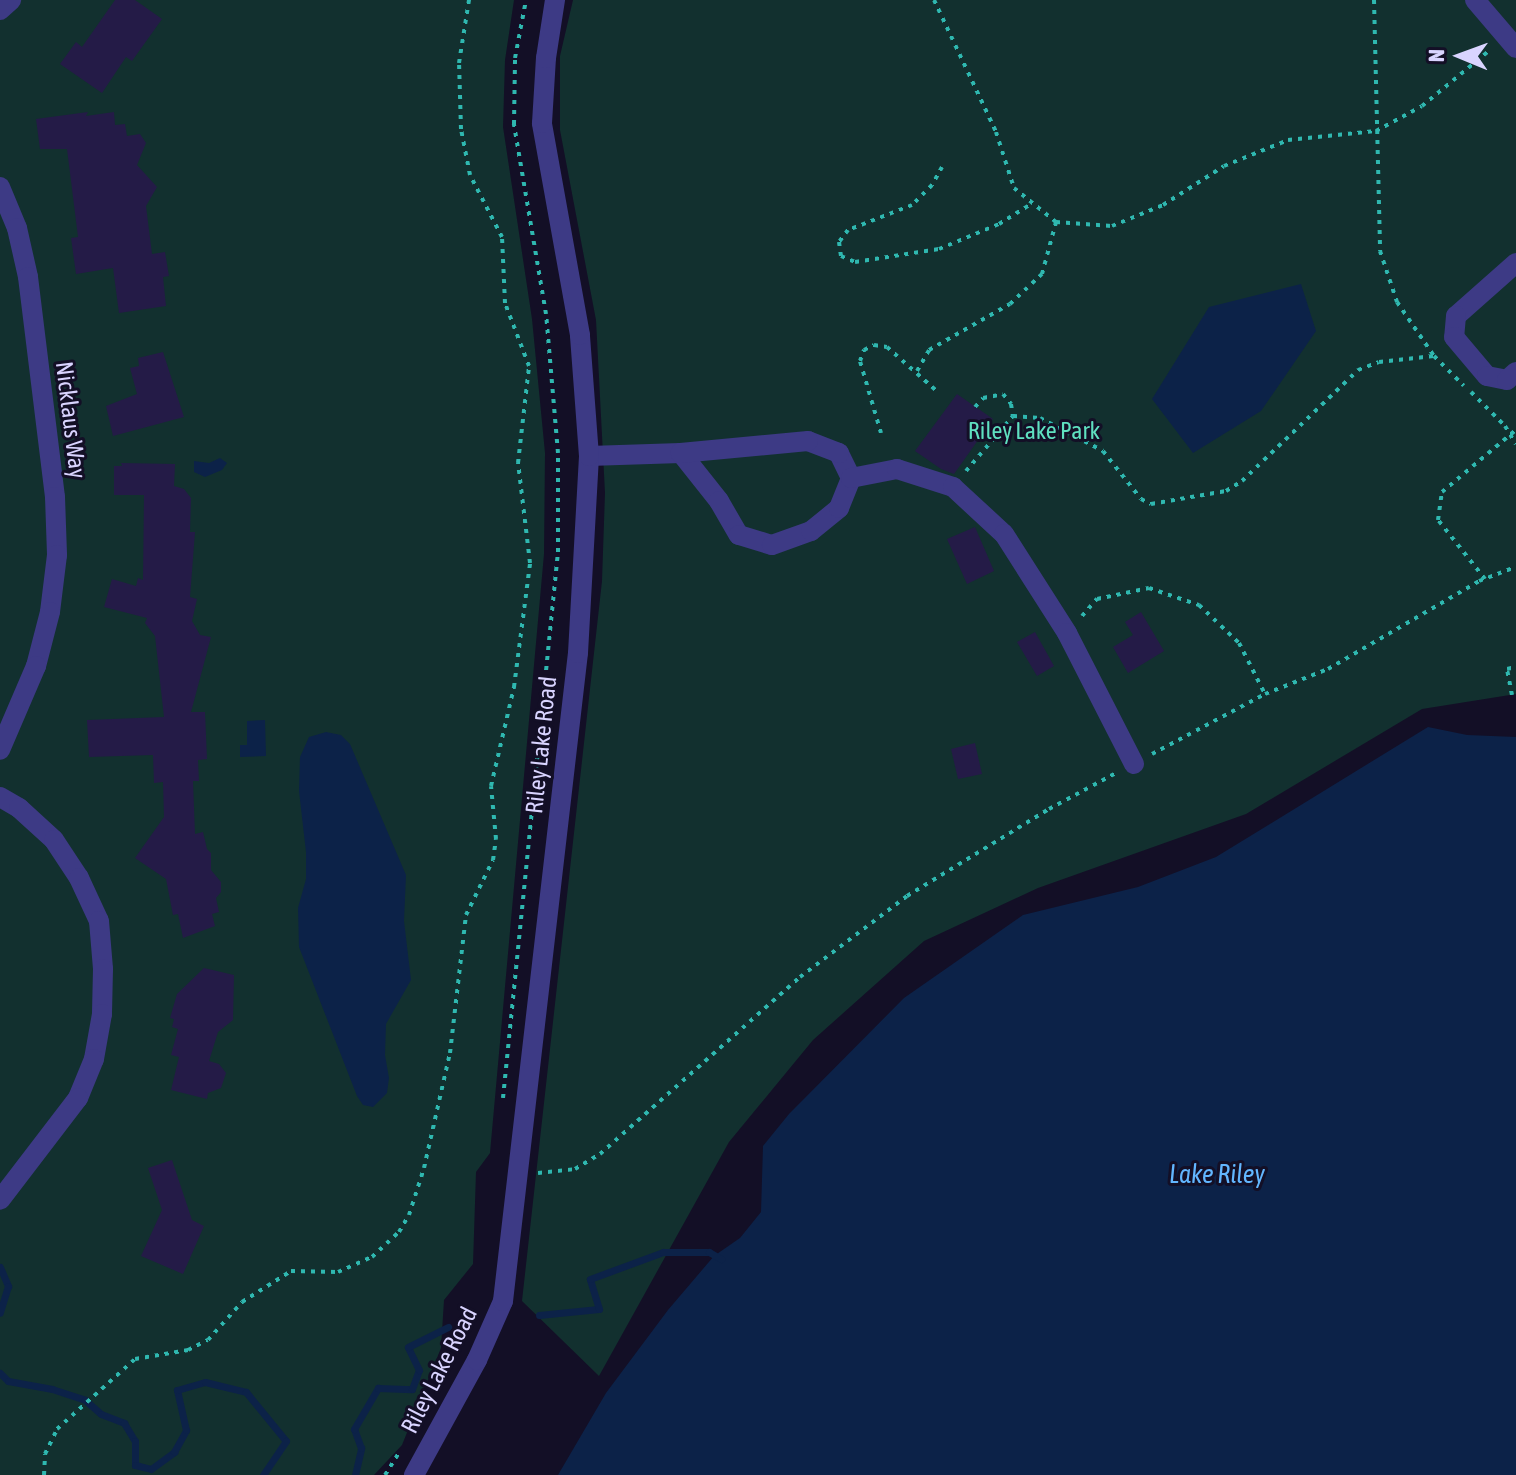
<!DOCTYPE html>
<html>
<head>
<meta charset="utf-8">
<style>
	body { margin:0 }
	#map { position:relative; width:1516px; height:1475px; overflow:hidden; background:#130f26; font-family:"Asap Condensed",sans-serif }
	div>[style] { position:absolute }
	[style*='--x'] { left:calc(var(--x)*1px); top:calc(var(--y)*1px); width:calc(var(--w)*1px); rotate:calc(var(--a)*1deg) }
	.green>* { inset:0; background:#12302f }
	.water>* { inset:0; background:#0c2248 }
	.stream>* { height:7px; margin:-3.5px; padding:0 3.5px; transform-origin:3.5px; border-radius:3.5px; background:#0c2248 }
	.building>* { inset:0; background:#241b47 }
	.path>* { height:4px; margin-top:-2px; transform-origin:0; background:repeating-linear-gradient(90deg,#2fb8b0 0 4px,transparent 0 10px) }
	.minor>* { height:20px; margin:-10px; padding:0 10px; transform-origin:10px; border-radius:10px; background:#3d3a85 }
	span { translate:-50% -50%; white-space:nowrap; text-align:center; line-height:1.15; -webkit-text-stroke:6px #130f26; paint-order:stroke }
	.street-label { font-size:24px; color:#d9d4ff }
	.park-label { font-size:24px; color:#5fe0c0 }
	.water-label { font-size:26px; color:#62b6ff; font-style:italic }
	.north { position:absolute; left:1420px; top:16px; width:80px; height:80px; -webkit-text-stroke:6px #130f26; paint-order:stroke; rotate:271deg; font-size:22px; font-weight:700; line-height:32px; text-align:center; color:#d9d4ff }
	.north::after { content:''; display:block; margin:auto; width:28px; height:36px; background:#d9d4ff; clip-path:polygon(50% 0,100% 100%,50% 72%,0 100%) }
</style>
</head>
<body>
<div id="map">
	<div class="green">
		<i style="clip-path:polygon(0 0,514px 0,505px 60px,503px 127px,532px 319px,545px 453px,544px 554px,490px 1153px,476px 1172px,473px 1264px,444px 1300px,441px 1348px,402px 1445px,374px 1475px,0 1475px)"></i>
		<i style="clip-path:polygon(573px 0,1516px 0,1516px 694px,1422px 709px,1246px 814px,1038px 888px,924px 941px,813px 1040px,729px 1142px,599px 1376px,522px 1301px,602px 581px,605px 493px,596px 320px,560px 130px,560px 56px)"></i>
	</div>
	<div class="water">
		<i style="clip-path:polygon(1301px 284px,1316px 331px,1261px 411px,1193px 453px,1152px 399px,1209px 307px)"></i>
		<i style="clip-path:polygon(220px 458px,227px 463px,222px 470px,205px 477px,194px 472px,194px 461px,209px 463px)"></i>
		<i style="clip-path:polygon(265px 720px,266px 756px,240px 757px,240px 745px,247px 745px,247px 721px)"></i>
		<i style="clip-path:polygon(1428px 727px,1467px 735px,1516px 737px,1516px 1475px,558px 1475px,606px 1393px,668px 1310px,714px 1256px,740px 1238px,761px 1212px,763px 1146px,789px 1114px,904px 998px,1023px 915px,1138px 887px,1216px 857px)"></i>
		<i style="clip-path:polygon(326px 732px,341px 735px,350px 744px,406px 875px,404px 921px,411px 980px,386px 1024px,385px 1055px,389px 1078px,387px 1093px,373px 1107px,363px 1105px,357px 1096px,299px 947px,298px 908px,306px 879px,306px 852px,299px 791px,300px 757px,309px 737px)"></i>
	</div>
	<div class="stream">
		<i style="--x:0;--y:1267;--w:21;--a:67"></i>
		<i style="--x:8;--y:1286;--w:28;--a:107"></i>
		<i style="--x:539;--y:1315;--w:60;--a:-5.7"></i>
		<i style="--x:599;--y:1309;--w:31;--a:-107"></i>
		<i style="--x:590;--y:1279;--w:78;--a:-20.3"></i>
		<i style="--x:663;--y:1252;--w:46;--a:0"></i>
		<i style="--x:709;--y:1252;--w:14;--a:30"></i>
		<i style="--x:0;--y:1373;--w:11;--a:45"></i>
		<i style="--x:8;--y:1381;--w:45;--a:10.3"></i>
		<i style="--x:52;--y:1389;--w:35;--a:18"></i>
		<i style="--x:85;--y:1400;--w:21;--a:41"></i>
		<i style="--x:101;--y:1414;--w:25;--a:21"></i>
		<i style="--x:124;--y:1423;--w:21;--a:59"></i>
		<i style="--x:135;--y:1441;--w:24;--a:90"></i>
		<i style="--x:135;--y:1465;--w:16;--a:14"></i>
		<i style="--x:151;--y:1469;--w:29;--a:-36"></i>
		<i style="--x:174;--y:1452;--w:25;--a:-61"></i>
		<i style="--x:186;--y:1430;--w:41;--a:-102.7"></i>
		<i style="--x:177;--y:1390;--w:29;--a:-16"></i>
		<i style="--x:205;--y:1382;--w:42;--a:13.7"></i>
		<i style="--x:246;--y:1392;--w:63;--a:50.8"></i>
		<i style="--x:286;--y:1441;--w:41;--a:124.1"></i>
		<i style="--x:355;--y:1475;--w:28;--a:-77"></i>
		<i style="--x:361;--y:1448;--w:20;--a:-110"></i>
		<i style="--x:354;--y:1429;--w:48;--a:-59.7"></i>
		<i style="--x:378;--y:1388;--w:34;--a:2"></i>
		<i style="--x:412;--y:1389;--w:20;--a:-70"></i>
		<i style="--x:419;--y:1370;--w:25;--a:-116"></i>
		<i style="--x:408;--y:1347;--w:45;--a:-26.6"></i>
	</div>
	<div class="building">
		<i style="clip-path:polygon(115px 0,135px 0,162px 19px,132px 61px,126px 57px,102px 93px,60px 64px,76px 42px,82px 47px)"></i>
		<i style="clip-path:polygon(88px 112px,86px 116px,114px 112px,115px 125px,125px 124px,127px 136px,140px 134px,146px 143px,137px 165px,157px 187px,146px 206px,152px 254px,165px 252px,169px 276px,163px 277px,166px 306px,119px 313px,113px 268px,76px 274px,71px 238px,78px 237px,67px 149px,40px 149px,36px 119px)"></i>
		<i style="clip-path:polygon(163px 352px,184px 417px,113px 436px,106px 406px,137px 394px,130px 368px,139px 366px,138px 358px)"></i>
		<i style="clip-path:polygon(957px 394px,993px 419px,954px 474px,941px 469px,915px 451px)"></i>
		<i style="clip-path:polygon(121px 463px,175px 464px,174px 486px,184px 489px,191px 498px,190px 532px,195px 532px,190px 597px,197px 599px,192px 621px,200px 635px,211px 637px,191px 712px,205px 712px,207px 759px,198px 760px,199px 781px,193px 781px,195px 834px,203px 832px,207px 849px,211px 853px,211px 870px,221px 882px,221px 892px,216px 898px,219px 912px,212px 914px,215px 926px,183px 938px,178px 914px,173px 915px,166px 879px,135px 858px,164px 817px,163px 782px,154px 783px,153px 755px,89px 757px,87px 720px,164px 717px,155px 636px,145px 623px,147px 618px,104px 607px,112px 579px,136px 586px,138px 578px,143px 580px,144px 495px,114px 495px,114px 466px,122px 466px)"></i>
		<i style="clip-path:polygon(975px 527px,994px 571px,967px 584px,947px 539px)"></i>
		<i style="clip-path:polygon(1141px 612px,1164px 651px,1128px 673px,1113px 647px,1133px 635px,1125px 622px)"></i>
		<i style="clip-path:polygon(1035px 632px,1054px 666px,1037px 676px,1017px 642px)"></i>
		<i style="clip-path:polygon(975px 743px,982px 774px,958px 779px,951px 749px)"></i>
		<i style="clip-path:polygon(204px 968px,234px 975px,233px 1020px,218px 1032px,209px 1061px,219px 1064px,226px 1073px,221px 1088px,208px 1093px,207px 1099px,171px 1090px,179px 1057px,171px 1055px,178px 1029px,172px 1027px,174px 1019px,170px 1018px,177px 994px)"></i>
		<i style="clip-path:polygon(172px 1160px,192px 1220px,204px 1226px,183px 1274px,141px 1256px,162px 1210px,148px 1168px)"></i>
	</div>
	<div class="path">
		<i style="--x:934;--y:0;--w:146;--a:64.8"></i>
		<i style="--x:996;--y:132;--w:59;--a:72.2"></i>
		<i style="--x:1014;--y:188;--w:54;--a:39"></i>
		<i style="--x:1056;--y:222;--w:56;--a:4.1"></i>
		<i style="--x:1112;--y:226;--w:55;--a:-22.4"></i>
		<i style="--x:1163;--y:205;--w:72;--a:-32.6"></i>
		<i style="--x:1224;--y:166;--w:69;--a:-22.1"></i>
		<i style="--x:1288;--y:140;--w:88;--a:-5.8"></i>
		<i style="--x:1376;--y:131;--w:52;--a:-28.5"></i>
		<i style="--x:1422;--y:106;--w:88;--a:-39.5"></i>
		<i style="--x:1374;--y:0;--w:251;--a:88.6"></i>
		<i style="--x:1380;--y:251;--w:54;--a:71.6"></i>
		<i style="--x:1397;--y:302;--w:65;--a:55.6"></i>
		<i style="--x:1434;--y:356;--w:42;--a:45"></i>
		<i style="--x:942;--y:167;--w:21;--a:119"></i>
		<i style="--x:932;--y:185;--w:28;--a:135"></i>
		<i style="--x:912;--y:205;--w:69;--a:158.7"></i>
		<i style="--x:848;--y:230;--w:15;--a:127"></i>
		<i style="--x:839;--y:242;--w:14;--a:82"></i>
		<i style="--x:841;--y:256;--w:15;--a:23"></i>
		<i style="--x:855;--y:262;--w:85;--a:-8.8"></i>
		<i style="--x:939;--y:249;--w:65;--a:-22.6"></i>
		<i style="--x:999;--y:224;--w:39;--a:-32"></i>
		<i style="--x:917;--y:371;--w:24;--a:-60"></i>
		<i style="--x:929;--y:350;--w:93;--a:-29.6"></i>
		<i style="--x:1010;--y:304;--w:44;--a:-43.2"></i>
		<i style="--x:1042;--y:274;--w:54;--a:-74.9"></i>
		<i style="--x:1471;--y:392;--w:48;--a:45"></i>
		<i style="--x:1505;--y:426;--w:21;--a:59"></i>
		<i style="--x:975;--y:407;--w:12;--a:-48"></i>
		<i style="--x:983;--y:398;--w:20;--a:-11"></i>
		<i style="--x:1003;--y:394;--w:13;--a:51"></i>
		<i style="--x:1011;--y:404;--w:12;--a:81"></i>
		<i style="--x:881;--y:433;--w:75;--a:-106.3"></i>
		<i style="--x:860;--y:361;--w:12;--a:-70"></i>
		<i style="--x:864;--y:350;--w:11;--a:-27"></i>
		<i style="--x:874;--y:345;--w:13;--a:9"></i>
		<i style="--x:887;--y:347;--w:69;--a:41.5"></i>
		<i style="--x:966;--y:471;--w:72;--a:-49.5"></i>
		<i style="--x:1013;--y:416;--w:27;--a:4"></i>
		<i style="--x:1040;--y:418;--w:71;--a:27.6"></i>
		<i style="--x:1103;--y:451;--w:61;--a:51.6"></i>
		<i style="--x:1141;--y:499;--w:11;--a:27"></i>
		<i style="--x:1151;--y:504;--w:76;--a:-9.8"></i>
		<i style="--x:1226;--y:491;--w:19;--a:-32"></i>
		<i style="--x:1242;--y:481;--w:161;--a:-43.7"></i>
		<i style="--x:1358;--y:370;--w:22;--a:-21"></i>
		<i style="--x:1379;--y:362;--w:55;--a:-6.2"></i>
		<i style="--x:1485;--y:579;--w:75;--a:-128.5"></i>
		<i style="--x:1438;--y:520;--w:28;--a:-82"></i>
		<i style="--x:1442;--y:492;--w:97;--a:-40"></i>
		<i style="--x:1082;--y:616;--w:23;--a:-49"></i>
		<i style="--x:1097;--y:599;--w:53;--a:-11.9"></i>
		<i style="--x:1149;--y:588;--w:53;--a:18.8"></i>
		<i style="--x:1199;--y:605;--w:55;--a:43.5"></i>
		<i style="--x:1239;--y:643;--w:57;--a:63"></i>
		<i style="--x:1512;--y:695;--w:26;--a:-101"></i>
		<i style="--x:1507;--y:669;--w:9;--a:-13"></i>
		<i style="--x:1152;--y:754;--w:128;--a:-28"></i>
		<i style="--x:1265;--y:694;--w:68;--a:-21.6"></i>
		<i style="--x:1328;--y:669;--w:175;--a:-30.2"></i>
		<i style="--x:1479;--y:581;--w:40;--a:-21"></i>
		<i style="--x:503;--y:1098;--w:549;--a:-84.25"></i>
		<i style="--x:558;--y:552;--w:99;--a:-90"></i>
		<i style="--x:558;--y:453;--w:140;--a:-94.9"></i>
		<i style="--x:546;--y:314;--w:193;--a:-99.6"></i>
		<i style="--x:514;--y:124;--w:66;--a:-89.1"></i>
		<i style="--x:515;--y:58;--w:59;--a:-79.3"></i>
		<i style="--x:538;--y:1173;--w:37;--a:-6"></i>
		<i style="--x:575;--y:1169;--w:29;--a:-31"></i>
		<i style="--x:600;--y:1154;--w:267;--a:-41.5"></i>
		<i style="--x:800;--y:977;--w:134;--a:-37.1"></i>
		<i style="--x:907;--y:896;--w:167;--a:-31.5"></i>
		<i style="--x:1049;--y:809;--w:76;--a:-28.2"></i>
		<i style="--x:44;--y:1475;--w:21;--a:-87"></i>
		<i style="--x:45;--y:1454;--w:28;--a:-64"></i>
		<i style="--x:57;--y:1429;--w:105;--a:-41.9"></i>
		<i style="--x:135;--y:1359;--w:54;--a:-9.6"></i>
		<i style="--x:188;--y:1350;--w:22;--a:-27"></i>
		<i style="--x:208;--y:1340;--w:51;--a:-48.2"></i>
		<i style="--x:242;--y:1302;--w:58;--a:-32.3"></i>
		<i style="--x:291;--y:1271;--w:47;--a:1.2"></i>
		<i style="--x:338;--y:1272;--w:37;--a:-24"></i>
		<i style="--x:372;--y:1257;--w:37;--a:-43"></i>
		<i style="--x:399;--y:1232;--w:20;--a:-60"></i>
		<i style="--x:409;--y:1215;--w:49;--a:-72.3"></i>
		<i style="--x:424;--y:1168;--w:118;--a:-77.3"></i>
		<i style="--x:450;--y:1053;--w:139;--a:-83.4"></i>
		<i style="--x:466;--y:915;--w:61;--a:-63.9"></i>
		<i style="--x:493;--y:860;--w:21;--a:-82"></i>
		<i style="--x:496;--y:839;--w:53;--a:-95.4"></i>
		<i style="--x:491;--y:786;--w:102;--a:-76.9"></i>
		<i style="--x:514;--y:687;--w:125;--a:-82.6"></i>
		<i style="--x:530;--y:563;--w:101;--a:-96.8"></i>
		<i style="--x:518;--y:463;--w:98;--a:-83.5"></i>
		<i style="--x:529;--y:366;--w:67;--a:-110.9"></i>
		<i style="--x:505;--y:303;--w:66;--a:-92.6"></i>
		<i style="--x:502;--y:237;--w:70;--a:-117.3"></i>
		<i style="--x:470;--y:175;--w:47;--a:-101.1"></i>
		<i style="--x:461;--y:129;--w:66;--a:-91.7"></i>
		<i style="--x:459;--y:63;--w:64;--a:-81"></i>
		<i style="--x:385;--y:1475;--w:26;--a:-58"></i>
	</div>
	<div class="minor">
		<i style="--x:1475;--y:0;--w:63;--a:49.5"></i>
		<i style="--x:0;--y:10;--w:15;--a:-42"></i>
		<i style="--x:0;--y:187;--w:44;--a:67.5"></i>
		<i style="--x:17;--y:228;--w:50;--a:77.3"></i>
		<i style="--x:28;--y:277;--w:222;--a:83"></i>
		<i style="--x:55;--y:497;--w:58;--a:88"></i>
		<i style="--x:57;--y:555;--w:57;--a:97"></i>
		<i style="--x:50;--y:612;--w:56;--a:104.5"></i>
		<i style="--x:36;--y:666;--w:91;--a:113.2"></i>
		<i style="--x:1516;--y:263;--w:80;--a:138.5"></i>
		<i style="--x:1456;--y:316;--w:21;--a:95"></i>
		<i style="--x:1454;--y:337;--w:51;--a:49.8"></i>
		<i style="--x:1487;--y:376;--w:20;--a:11"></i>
		<i style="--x:1507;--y:380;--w:12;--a:-42"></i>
		<i style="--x:589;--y:456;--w:92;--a:-1.9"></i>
		<i style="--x:681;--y:453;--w:61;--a:51.6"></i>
		<i style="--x:719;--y:501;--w:39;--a:60"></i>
		<i style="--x:739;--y:535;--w:34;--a:17"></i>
		<i style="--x:772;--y:545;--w:41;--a:-19.7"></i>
		<i style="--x:811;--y:531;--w:36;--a:-39"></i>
		<i style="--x:839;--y:508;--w:32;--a:-68"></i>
		<i style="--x:851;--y:478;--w:28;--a:-116"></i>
		<i style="--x:839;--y:453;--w:33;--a:-159"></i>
		<i style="--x:808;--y:441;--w:128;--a:174.6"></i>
		<i style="--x:851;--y:478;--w:47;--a:-11.1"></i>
		<i style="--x:897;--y:469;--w:59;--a:17.8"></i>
		<i style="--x:953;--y:487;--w:69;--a:42.7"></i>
		<i style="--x:1004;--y:534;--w:117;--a:57.5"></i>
		<i style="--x:1067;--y:633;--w:147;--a:62.9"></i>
		<i style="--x:0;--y:797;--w:22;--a:30"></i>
		<i style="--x:19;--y:808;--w:47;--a:42.4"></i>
		<i style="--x:54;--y:840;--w:45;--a:56.7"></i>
		<i style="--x:79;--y:878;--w:47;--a:65.1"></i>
		<i style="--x:99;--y:921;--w:48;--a:85.2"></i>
		<i style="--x:103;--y:969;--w:45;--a:91.3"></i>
		<i style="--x:102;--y:1014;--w:46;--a:100.1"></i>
		<i style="--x:94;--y:1059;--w:42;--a:112.3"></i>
		<i style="--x:78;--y:1098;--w:128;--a:127.4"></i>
		<i style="--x:414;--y:1475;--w:131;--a:-61.3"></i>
		<i style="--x:477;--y:1360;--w:64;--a:-66.2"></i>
		<i style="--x:503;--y:1301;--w:652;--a:-83.4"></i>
		<i style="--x:578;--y:653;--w:197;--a:-86.8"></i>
		<i style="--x:589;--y:456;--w:121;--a:-94.3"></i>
		<i style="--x:580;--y:335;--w:215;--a:-100.2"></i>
		<i style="--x:542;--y:123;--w:65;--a:-86.5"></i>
		<i style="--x:546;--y:58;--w:59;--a:-81.2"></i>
	</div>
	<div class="street-label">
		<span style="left:71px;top:420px;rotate:83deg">Nicklaus Way</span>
		<span style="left:541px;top:745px;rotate:-84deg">Riley Lake Road</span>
		<span style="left:439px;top:1370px;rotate:-63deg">Riley Lake Road</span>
	</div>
	<div class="park-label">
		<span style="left:1034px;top:431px">Riley Lake Park</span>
	</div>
	<div class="water-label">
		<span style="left:1217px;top:1175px">Lake Riley</span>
	</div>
	<div class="north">N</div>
</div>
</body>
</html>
